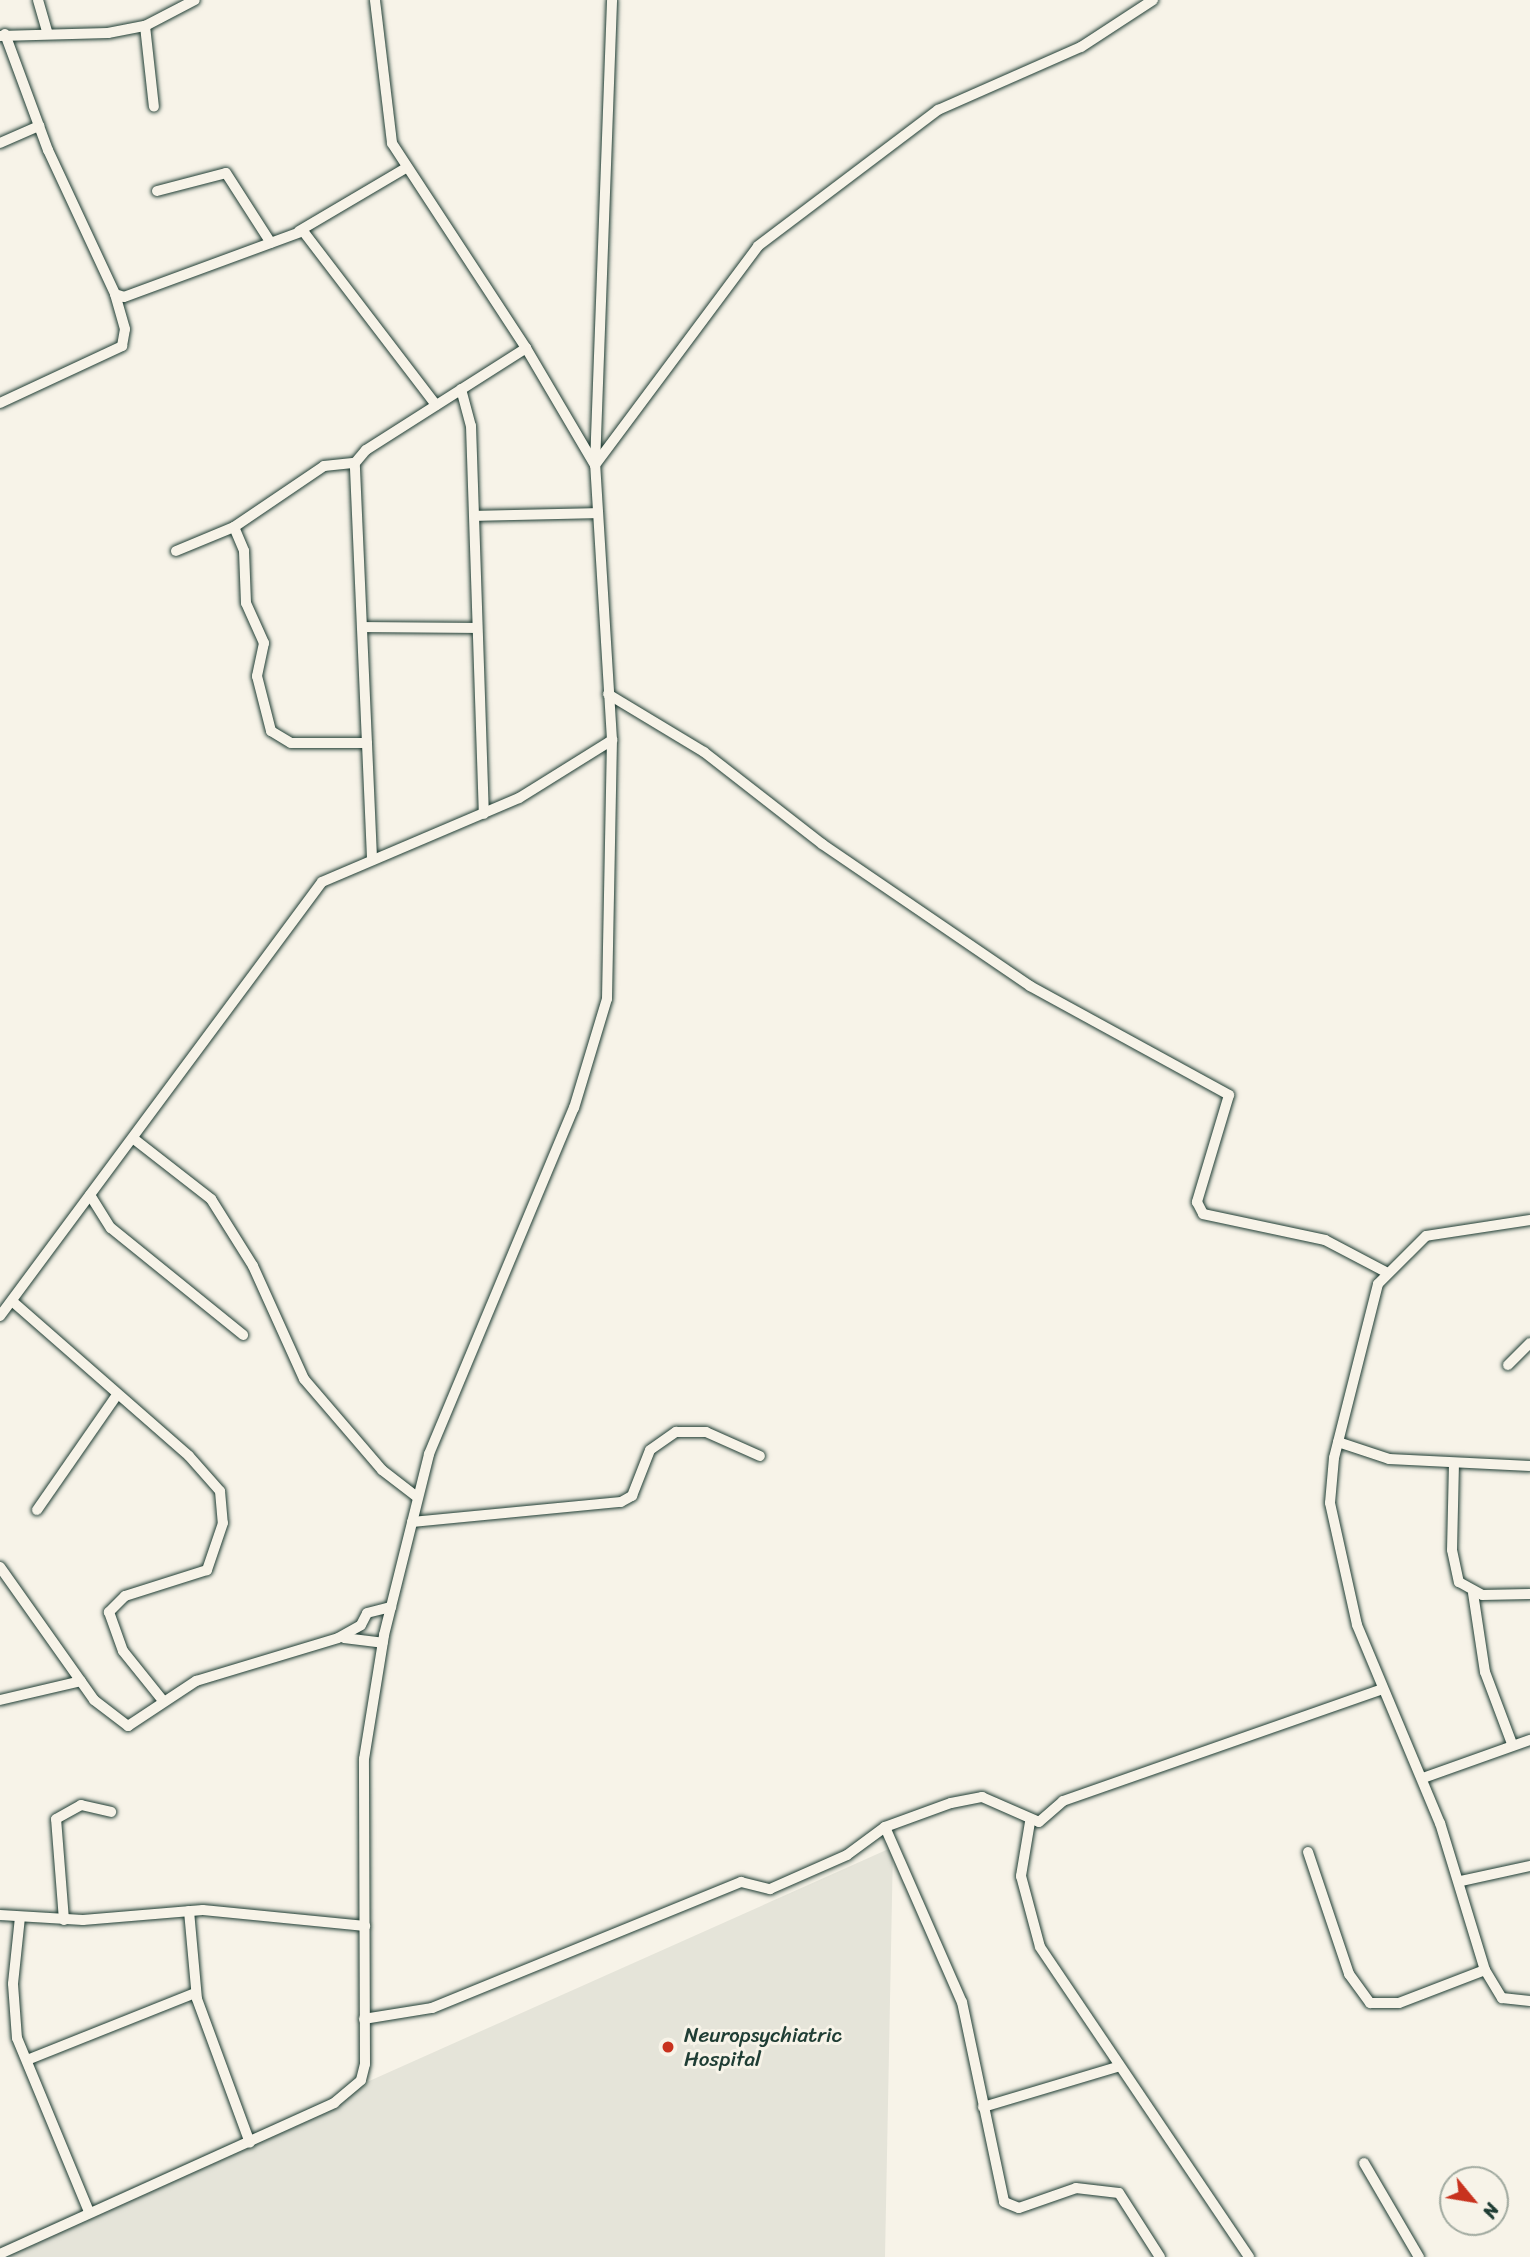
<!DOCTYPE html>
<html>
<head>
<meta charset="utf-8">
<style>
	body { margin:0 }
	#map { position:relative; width:1530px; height:2257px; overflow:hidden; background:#f7f3e8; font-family:Sriracha,sans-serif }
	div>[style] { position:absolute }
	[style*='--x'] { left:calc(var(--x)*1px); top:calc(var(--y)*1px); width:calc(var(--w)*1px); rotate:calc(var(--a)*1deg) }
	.built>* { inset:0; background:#e5e4d9 }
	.roads { filter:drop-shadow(0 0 2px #1f3d34) drop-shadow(0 0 2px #1f3d34) }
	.minor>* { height:10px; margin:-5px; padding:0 5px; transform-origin:5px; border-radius:5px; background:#f7f3e8 }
	.dots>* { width:19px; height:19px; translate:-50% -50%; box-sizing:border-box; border:4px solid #f7f3e8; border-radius:50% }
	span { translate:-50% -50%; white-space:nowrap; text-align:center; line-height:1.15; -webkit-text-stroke:6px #f7f3e8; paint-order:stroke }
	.poi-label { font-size:21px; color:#1f3d34 }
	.left { translate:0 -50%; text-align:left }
	.north { position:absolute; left:1439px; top:2166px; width:70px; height:70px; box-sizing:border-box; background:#f7f3e8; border:2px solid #a1aaa0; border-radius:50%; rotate:120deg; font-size:19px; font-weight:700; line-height:28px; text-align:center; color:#1f3d34 }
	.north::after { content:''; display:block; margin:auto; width:24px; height:32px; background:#c8321e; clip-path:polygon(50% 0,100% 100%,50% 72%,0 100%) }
</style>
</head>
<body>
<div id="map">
	<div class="built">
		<i style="clip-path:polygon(893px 1847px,885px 2257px,0 2257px,0 2246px)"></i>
	</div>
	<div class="roads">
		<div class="minor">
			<i style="--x:38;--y:0;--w:33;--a:74"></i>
			<i style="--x:145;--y:26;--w:81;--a:83.7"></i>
			<i style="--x:5;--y:34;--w:124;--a:69.7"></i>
			<i style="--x:48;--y:150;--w:159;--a:65"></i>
			<i style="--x:115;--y:294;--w:9;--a:18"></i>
			<i style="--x:124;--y:297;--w:191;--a:-20.2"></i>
			<i style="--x:303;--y:231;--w:219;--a:52.6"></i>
			<i style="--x:0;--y:36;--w:108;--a:-1.6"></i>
			<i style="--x:108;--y:33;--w:38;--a:-11"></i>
			<i style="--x:145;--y:26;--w:56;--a:-27.5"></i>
			<i style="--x:0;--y:143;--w:43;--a:-23.6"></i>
			<i style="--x:157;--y:191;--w:71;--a:-14.6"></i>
			<i style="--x:226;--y:173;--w:83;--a:57.3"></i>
			<i style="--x:299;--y:231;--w:124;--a:-30.5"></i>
			<i style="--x:526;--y:348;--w:136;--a:59.5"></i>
			<i style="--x:595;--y:465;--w:273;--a:-53.3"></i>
			<i style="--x:758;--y:246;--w:226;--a:-37.1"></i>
			<i style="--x:938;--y:110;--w:156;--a:-23.8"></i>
			<i style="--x:1081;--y:47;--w:86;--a:-33.1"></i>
			<i style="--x:461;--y:389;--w:38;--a:75"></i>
			<i style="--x:471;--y:426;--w:388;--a:88.1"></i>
			<i style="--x:0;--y:403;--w:135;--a:-25"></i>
			<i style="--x:122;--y:346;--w:17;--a:-80"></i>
			<i style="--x:125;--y:329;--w:36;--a:-106"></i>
			<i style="--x:475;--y:516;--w:122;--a:-1.4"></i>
			<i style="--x:234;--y:527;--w:26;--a:67"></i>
			<i style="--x:244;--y:551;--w:52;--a:87.8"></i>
			<i style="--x:246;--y:603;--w:44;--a:65.8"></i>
			<i style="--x:264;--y:643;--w:34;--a:102"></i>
			<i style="--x:257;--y:676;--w:57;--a:75.7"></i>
			<i style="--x:271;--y:731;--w:23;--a:31"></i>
			<i style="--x:291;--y:743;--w:76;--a:0"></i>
			<i style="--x:176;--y:551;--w:63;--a:-22.5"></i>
			<i style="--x:234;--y:527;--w:109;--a:-34.1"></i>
			<i style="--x:324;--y:466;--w:31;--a:-6"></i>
			<i style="--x:362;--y:627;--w:115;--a:0.5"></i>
			<i style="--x:608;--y:694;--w:112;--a:31.1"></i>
			<i style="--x:704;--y:752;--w:150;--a:37.9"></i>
			<i style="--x:822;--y:844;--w:252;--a:34.3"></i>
			<i style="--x:1030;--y:986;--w:227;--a:28.7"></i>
			<i style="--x:1229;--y:1095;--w:112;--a:106.7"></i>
			<i style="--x:1197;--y:1202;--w:13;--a:63"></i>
			<i style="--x:1203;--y:1214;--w:125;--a:12"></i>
			<i style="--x:1325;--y:1240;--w:69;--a:27.7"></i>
			<i style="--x:372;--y:858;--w:395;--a:-92.5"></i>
			<i style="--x:355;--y:463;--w:17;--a:-50"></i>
			<i style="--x:366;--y:450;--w:190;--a:-32.5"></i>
			<i style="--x:526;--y:348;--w:245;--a:-123.2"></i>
			<i style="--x:392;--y:143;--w:144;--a:-96.8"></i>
			<i style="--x:134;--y:1139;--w:98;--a:37.9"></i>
			<i style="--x:211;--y:1199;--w:79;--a:57.9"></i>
			<i style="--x:253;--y:1266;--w:124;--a:65.7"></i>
			<i style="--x:304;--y:1379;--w:120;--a:49.4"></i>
			<i style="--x:382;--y:1470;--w:44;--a:37.6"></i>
			<i style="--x:90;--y:1195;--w:39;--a:58"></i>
			<i style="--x:111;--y:1228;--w:170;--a:39"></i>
			<i style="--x:1530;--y:1220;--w:105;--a:171.3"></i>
			<i style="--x:1426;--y:1236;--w:68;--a:135"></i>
			<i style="--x:1378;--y:1284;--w:179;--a:104.2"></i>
			<i style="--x:1334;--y:1458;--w:45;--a:95.1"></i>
			<i style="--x:1330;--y:1503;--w:125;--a:77.5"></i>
			<i style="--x:1357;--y:1625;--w:215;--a:67.3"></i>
			<i style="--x:1440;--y:1823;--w:154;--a:73"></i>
			<i style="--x:1485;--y:1970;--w:33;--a:59"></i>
			<i style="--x:1502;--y:1998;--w:28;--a:6"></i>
			<i style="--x:12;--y:1301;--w:235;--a:41.2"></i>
			<i style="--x:189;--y:1456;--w:47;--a:48.5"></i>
			<i style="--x:220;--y:1491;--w:32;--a:85"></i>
			<i style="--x:223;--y:1523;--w:50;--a:108.8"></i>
			<i style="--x:207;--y:1570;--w:86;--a:162.4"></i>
			<i style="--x:125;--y:1596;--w:23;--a:135"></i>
			<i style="--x:109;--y:1612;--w:41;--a:70.3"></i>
			<i style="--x:123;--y:1651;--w:65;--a:51.2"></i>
			<i style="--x:0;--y:1316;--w:540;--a:-53.43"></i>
			<i style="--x:322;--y:882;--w:214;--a:-23.1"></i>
			<i style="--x:519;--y:798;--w:110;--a:-31.9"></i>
			<i style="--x:1508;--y:1365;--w:31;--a:-45"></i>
			<i style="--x:1338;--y:1442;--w:54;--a:18.4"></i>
			<i style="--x:1389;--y:1459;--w:141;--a:2.8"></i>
			<i style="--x:1454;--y:1463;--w:87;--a:91.3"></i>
			<i style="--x:1452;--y:1550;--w:33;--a:78"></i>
			<i style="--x:1459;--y:1582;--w:26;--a:29"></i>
			<i style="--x:1482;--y:1595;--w:48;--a:-1.2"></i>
			<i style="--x:37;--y:1510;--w:140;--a:-55.2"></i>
			<i style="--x:412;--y:1522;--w:210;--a:-5.5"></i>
			<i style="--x:621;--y:1502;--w:13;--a:-29"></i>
			<i style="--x:632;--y:1496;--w:49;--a:-68.6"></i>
			<i style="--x:650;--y:1450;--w:32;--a:-35"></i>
			<i style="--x:676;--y:1432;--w:30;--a:0"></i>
			<i style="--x:706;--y:1432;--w:59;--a:24"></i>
			<i style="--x:0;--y:1567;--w:163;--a:54.7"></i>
			<i style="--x:94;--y:1700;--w:43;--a:37.4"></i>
			<i style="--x:128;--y:1726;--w:82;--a:-33.5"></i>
			<i style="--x:196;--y:1681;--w:148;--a:-16.8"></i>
			<i style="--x:338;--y:1638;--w:26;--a:-29"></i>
			<i style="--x:361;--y:1625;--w:13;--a:-63"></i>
			<i style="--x:367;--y:1613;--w:25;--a:-14"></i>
			<i style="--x:1473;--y:1593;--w:80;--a:81.4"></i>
			<i style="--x:1485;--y:1672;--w:77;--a:69.4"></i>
			<i style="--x:344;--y:1638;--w:39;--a:7"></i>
			<i style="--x:0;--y:1700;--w:83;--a:-13.2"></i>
			<i style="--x:1423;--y:1778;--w:114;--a:-19.6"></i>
			<i style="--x:1030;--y:1822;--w:55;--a:99.5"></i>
			<i style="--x:1021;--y:1876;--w:73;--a:75"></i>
			<i style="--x:1040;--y:1947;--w:374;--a:56"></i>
			<i style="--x:885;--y:1827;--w:191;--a:66.3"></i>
			<i style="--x:962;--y:2002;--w:204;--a:78.1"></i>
			<i style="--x:1004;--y:2202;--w:16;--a:22"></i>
			<i style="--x:1019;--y:2208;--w:60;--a:-19.3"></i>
			<i style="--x:1076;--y:2188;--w:43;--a:6.6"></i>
			<i style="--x:1119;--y:2193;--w:76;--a:57.4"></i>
			<i style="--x:1308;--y:1852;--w:129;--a:71.4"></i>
			<i style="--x:1349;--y:1974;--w:36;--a:54"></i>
			<i style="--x:1370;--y:2003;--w:29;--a:0"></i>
			<i style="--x:1399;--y:2003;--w:92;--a:-21"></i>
			<i style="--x:1461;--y:1881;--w:71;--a:-12.3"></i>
			<i style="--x:189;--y:1911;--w:88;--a:84.8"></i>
			<i style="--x:197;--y:1999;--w:153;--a:69.8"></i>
			<i style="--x:0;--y:1915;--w:83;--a:3.4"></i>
			<i style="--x:83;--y:1920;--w:120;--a:-4.8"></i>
			<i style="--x:203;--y:1910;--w:163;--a:5.6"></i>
			<i style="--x:20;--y:1917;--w:67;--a:96"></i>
			<i style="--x:13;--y:1984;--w:54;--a:85.8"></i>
			<i style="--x:17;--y:2038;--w:188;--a:67.5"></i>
			<i style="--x:64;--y:1920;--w:101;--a:-94.5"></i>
			<i style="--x:56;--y:1819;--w:29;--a:-29"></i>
			<i style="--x:81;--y:1805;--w:31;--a:13"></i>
			<i style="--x:364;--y:2019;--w:69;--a:-9.2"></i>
			<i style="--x:432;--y:2008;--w:334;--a:-22.2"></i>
			<i style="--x:741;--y:1882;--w:30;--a:14"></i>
			<i style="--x:770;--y:1889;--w:84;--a:-23.8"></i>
			<i style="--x:847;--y:1855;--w:47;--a:-36.4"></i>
			<i style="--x:885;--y:1827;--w:70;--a:-20"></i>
			<i style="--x:951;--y:1803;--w:32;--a:-11"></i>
			<i style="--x:982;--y:1797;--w:62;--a:23.7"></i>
			<i style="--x:1039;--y:1822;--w:32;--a:-41"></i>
			<i style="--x:1063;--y:1801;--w:336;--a:-19.3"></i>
			<i style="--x:27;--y:2060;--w:181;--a:-21.7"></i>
			<i style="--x:983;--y:2107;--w:140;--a:-16.6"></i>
			<i style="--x:1364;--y:2163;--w:109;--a:59.7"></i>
			<i style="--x:0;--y:2254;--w:367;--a:-24.3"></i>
			<i style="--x:334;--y:2103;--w:35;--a:-40"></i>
			<i style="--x:361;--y:2080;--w:16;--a:-76"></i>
			<i style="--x:365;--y:2064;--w:305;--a:-90.2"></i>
			<i style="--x:364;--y:1759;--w:126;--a:-80.8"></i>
			<i style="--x:384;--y:1635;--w:187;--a:-76"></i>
			<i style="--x:429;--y:1454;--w:375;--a:-67.3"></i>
			<i style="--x:574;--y:1108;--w:114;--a:-73.2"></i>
			<i style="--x:607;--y:999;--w:259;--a:-88.9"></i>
			<i style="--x:612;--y:740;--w:276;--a:-93.5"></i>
			<i style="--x:595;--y:465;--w:465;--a:-87.9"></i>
		</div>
	</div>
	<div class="dots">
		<i style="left:668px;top:2047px;background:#c8321e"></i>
	</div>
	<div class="poi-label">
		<span class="left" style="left:684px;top:2047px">Neuropsychiatric<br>Hospital</span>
	</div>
	<div class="north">N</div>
</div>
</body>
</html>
